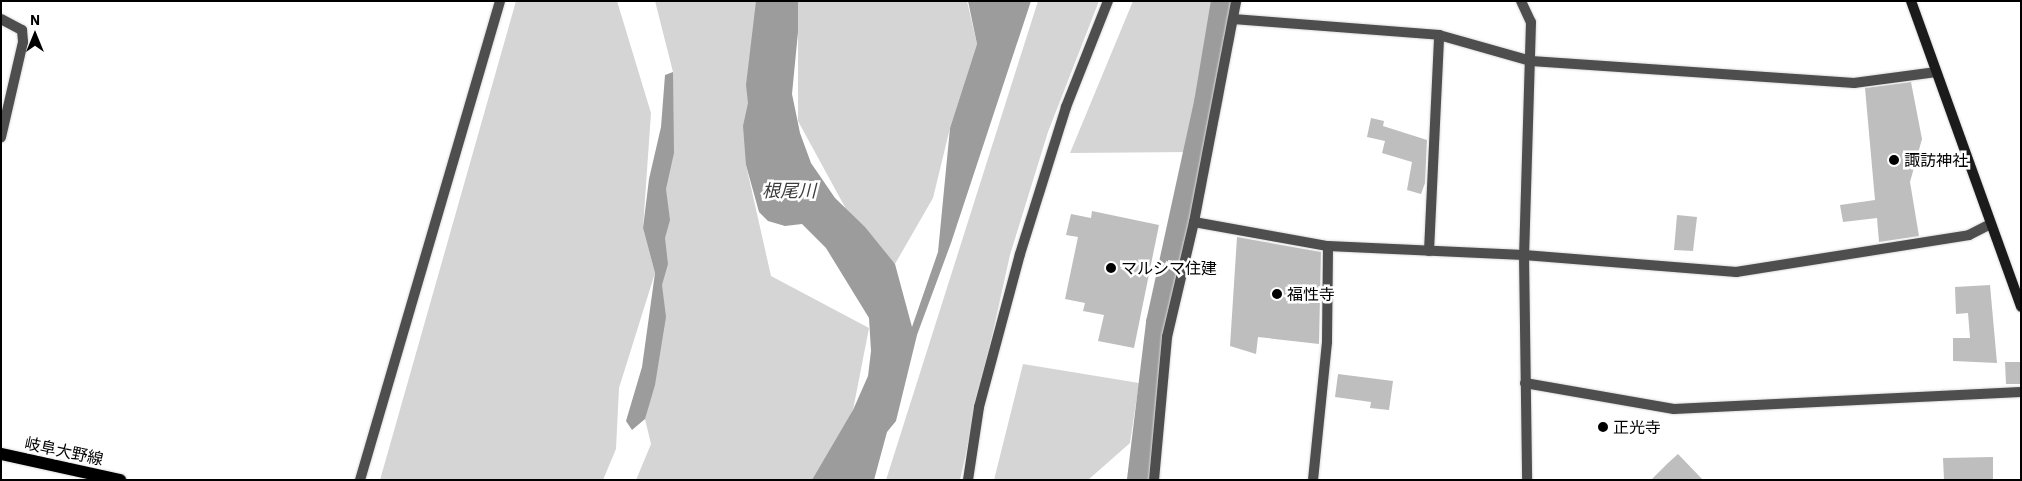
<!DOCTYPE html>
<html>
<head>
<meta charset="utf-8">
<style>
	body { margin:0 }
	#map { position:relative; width:2022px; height:481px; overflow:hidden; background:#fff; font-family:"IBM Plex Sans","Noto Sans JP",sans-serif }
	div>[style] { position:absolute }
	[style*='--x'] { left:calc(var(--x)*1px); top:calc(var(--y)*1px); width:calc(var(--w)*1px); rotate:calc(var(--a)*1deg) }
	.green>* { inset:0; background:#d5d5d5 }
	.water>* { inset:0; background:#9c9c9c }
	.river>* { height:28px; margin:-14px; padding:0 14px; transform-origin:14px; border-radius:14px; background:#9c9c9c }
	.building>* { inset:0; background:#bebebe }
	.roads { filter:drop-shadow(0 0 1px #dbdbdb) drop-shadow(0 0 1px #dbdbdb) }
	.street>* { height:10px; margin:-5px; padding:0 5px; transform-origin:5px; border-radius:5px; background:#4e4e4e }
	.secondary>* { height:10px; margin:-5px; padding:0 5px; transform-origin:5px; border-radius:5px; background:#1b1b1b }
	.primary>* { height:12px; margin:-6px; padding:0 6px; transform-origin:6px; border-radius:6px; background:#000 }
	.dots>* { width:14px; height:14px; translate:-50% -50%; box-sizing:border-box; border:2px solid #fff; border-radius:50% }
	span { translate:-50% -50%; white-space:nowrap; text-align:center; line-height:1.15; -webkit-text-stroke:5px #fff; paint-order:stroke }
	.poi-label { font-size:16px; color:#000 }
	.left { translate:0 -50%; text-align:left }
	.street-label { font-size:16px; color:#000 }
	.water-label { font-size:18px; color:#3d3d3d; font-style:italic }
	.frame { position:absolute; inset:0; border:2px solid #000; pointer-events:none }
	.north { position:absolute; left:10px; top:10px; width:50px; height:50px; -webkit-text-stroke:4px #fff; paint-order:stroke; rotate:0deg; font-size:14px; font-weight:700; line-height:20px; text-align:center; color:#000 }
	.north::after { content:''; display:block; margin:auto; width:18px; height:22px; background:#000; clip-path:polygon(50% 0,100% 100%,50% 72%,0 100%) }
</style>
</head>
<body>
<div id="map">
	<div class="green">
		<i style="clip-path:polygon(516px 1px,617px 1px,651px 113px,643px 228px,655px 273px,619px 388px,616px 449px,603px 480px,380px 480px)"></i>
		<i style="clip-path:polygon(655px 1px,759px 1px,746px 165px,771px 276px,869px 328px,853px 410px,821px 480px,636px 480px,651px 444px,645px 419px,673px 72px)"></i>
		<i style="clip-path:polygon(798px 1px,967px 1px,977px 44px,950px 128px,933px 198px,895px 264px,846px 209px,798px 121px)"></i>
		<i style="clip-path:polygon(1038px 1px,1099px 1px,1048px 132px,1010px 255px,960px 480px,886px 480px)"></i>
		<i style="clip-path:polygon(1133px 1px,1222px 1px,1193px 152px,1070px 153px)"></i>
		<i style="clip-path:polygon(1023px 364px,1139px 383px,1130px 443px,1088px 480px,994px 480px)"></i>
	</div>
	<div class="water">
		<i style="clip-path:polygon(756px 1px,798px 1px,798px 32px,792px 94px,800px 133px,811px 163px,835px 198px,865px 227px,895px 264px,912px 327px,938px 252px,950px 128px,977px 44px,968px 1px,1031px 1px,951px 243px,917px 335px,896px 421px,887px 432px,874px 480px,812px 480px,853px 410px,868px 376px,871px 351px,869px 318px,826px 248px,802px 224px,785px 226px,768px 221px,759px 212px,746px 165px,743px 126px,748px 103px,746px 85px)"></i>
		<i style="clip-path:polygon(673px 72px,674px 153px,666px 189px,670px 220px,665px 238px,668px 264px,662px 285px,666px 317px,655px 385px,645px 419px,632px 430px,626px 421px,642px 367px,655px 273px,643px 228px,649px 179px,661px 127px,665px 75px)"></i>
	</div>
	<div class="river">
		<i style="--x:1141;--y:480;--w:158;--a:-83.1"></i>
		<i style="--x:1160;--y:323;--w:225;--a:-77.7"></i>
		<i style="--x:1208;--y:103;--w:103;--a:-80.5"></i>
	</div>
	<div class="building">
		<i style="clip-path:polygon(1911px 82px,1922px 139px,1910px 182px,1919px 236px,1879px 242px,1877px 218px,1843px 222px,1840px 205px,1875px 200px,1865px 88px)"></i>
		<i style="clip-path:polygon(1371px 118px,1384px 121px,1383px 126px,1427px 140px,1425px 183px,1421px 194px,1407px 190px,1412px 162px,1382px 153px,1385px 141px,1367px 137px)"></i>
		<i style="clip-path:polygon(1092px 211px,1159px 225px,1134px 348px,1098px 341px,1104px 315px,1083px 311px,1085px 303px,1065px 299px,1078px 237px,1066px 235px,1071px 214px,1091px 218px)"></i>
		<i style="clip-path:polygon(1677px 215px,1697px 217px,1693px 251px,1674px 250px)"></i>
		<i style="clip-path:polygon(1237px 237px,1321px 252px,1319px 344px,1258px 337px,1256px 354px,1230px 346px)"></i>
		<i style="clip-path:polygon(1990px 285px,1997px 363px,1953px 361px,1953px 338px,1970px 338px,1968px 313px,1956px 314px,1955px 287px)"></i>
		<i style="clip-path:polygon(2005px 362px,2020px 362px,2020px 384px,2006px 384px)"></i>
		<i style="clip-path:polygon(1338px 374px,1393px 381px,1389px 410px,1370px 408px,1371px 402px,1335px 397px)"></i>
		<i style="clip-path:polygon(1678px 454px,1703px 480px,1651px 480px,1668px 463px)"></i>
		<i style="clip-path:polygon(1993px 457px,1993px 480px,1944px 480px,1943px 458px)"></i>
	</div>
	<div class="roads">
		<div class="street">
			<i style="--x:1521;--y:1;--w:23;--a:65"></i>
			<i style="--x:1531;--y:22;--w:233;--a:91.7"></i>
			<i style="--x:1524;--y:255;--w:225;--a:89.2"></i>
			<i style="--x:1;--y:19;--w:24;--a:28"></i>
			<i style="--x:22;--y:30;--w:12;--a:85"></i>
			<i style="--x:23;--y:42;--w:98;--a:103"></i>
			<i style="--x:1233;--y:19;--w:207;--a:4.4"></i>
			<i style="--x:1439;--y:35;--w:96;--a:15.8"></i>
			<i style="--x:1531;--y:61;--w:324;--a:3.9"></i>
			<i style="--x:1854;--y:83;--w:83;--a:-7.6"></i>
			<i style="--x:1194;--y:222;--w:136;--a:10.2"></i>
			<i style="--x:1328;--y:246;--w:196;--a:2.6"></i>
			<i style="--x:1524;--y:255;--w:213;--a:4.6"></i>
			<i style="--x:1736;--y:272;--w:236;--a:-9"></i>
			<i style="--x:1969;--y:235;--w:22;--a:-27"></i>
			<i style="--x:1429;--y:251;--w:216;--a:-87.3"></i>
			<i style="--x:1525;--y:383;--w:151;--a:9.9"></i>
			<i style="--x:1674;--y:409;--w:347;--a:-2.8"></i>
			<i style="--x:360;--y:480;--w:499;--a:-73.7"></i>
			<i style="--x:968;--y:480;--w:74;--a:-81.4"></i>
			<i style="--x:979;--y:407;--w:158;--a:-75"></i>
			<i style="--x:1020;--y:254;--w:154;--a:-72.6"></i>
			<i style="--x:1066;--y:107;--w:114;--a:-68.4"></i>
			<i style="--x:1154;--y:480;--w:144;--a:-84.8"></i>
			<i style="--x:1167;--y:337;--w:118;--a:-76.8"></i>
			<i style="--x:1194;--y:222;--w:225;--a:-79.2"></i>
			<i style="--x:1313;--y:480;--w:139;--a:-84.2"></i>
			<i style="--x:1327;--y:342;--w:96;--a:-89.4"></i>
		</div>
		<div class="secondary">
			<i style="--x:1911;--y:1;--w:325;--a:70.2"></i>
		</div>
		<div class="primary">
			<i style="--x:1;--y:454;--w:122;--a:12.3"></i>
		</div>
	</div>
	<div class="dots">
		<i style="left:1894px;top:160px;background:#000"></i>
		<i style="left:1111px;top:268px;background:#000"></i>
		<i style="left:1277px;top:294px;background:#000"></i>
		<i style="left:1603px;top:427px;background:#000"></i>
	</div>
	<div class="poi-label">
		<span class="left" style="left:1904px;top:160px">諏訪神社</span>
		<span class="left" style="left:1121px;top:268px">マルシマ住建</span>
		<span class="left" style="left:1287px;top:294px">福性寺</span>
		<span class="left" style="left:1613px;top:427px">正光寺</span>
	</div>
	<div class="street-label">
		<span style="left:64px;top:451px;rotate:12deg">岐阜大野線</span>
	</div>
	<div class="water-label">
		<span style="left:789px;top:191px">根尾川</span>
	</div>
	<div class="frame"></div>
	<div class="north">N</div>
</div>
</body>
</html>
